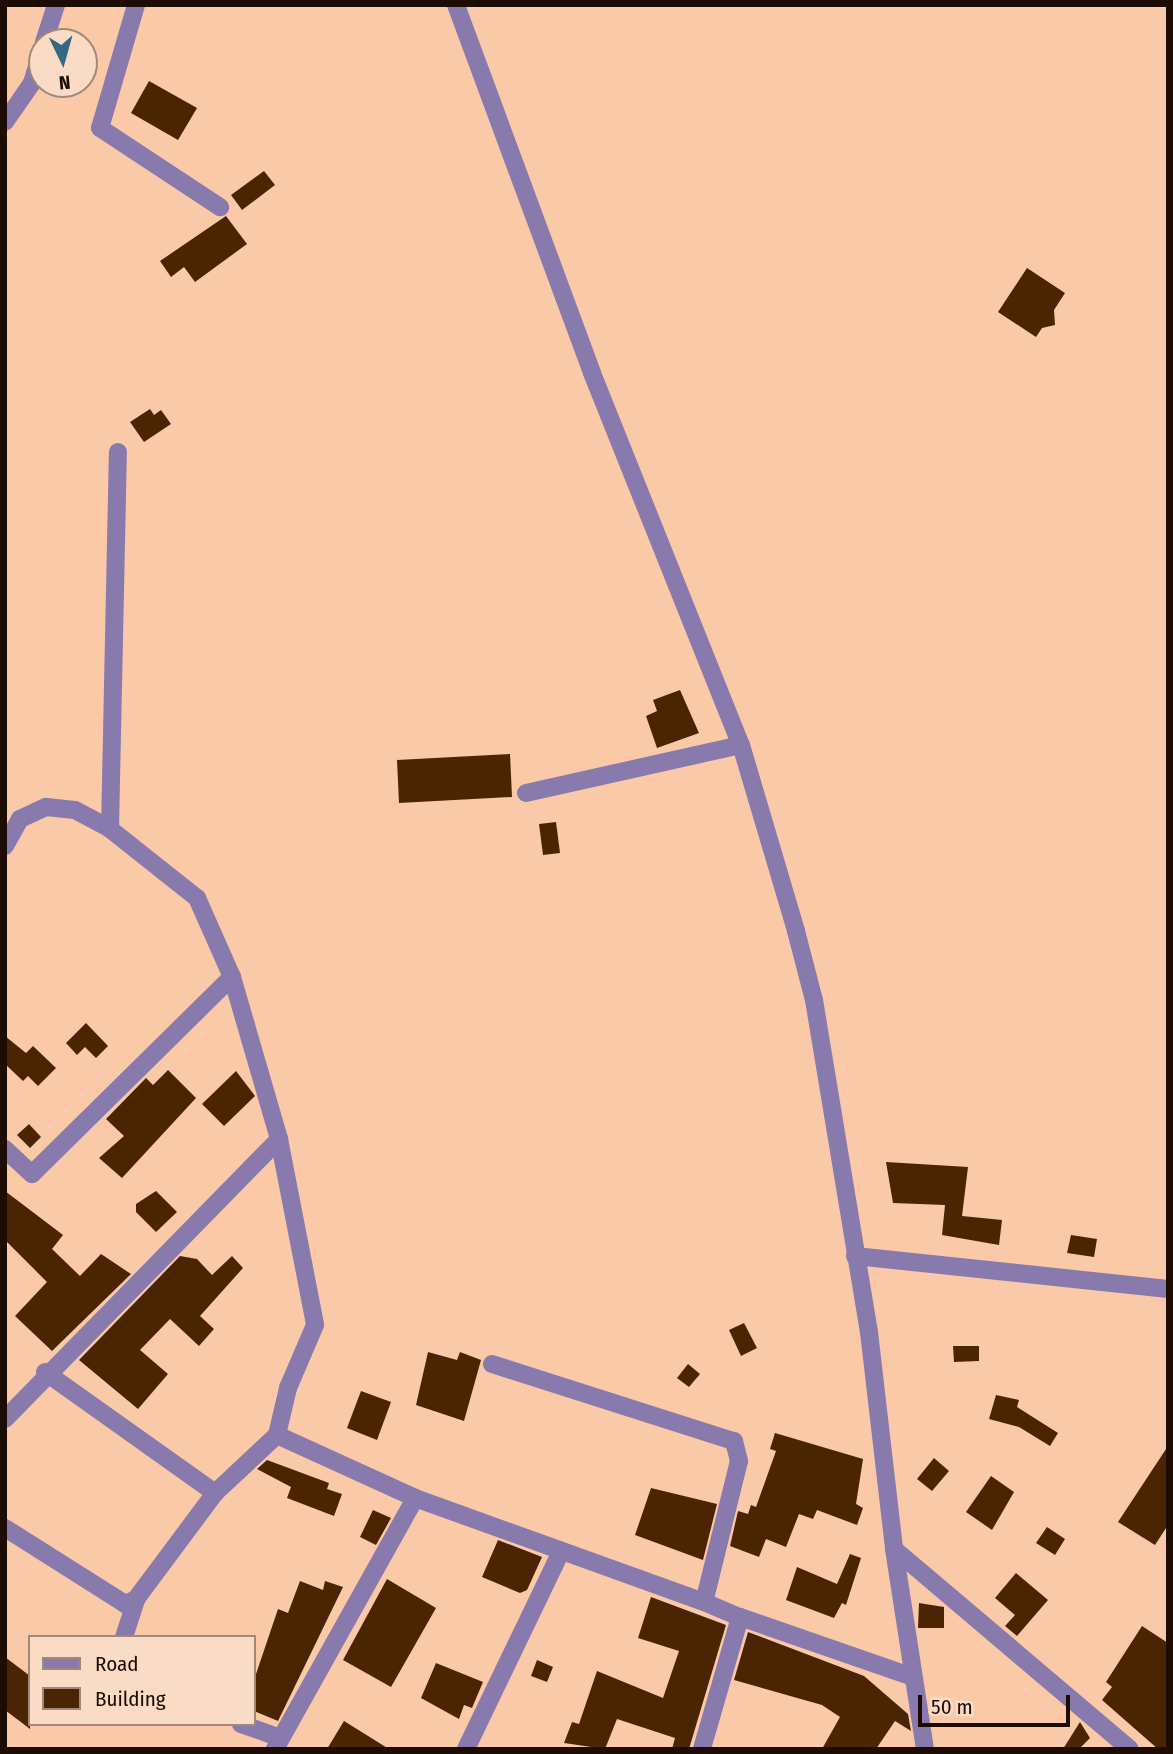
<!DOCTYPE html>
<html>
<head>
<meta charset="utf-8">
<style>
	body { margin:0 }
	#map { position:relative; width:1173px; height:1754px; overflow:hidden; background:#fac9a7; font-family:"Fira Sans Condensed",sans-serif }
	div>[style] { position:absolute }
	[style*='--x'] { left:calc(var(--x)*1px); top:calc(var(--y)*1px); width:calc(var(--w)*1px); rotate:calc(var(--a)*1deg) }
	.building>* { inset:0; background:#4b2503 }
	.minor>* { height:18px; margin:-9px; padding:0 9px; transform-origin:9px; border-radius:9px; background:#887aad }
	span { translate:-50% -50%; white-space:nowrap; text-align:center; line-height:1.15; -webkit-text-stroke:7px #f9dbc6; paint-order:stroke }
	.frame { position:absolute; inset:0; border:7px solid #1c0c02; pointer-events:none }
	.legend { position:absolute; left:28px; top:1635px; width:228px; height:91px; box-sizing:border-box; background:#f9dbc6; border:2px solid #a18878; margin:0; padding:9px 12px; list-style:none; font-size:21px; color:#1c0c02 }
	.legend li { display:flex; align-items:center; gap:14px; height:35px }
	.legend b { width:35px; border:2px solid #a18878 }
	.north { position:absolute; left:28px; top:28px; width:70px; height:70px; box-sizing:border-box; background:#f9dbc6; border:2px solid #a18878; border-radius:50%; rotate:175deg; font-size:19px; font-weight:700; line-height:28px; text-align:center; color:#1c0c02 }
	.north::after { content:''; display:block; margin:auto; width:24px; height:32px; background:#356785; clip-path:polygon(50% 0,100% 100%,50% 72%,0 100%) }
	.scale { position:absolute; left:918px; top:1695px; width:152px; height:32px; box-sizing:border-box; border:4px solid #1c0c02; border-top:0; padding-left:9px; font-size:21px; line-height:24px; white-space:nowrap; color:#1c0c02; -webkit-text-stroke:5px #f9dbc6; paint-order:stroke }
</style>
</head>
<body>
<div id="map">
	<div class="building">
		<i style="clip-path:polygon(149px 81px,197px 108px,178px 140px,131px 113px)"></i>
		<i style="clip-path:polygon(264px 171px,275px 185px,242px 210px,231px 195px)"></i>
		<i style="clip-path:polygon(226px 216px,247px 244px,195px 282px,184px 267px,171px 277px,160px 261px)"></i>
		<i style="clip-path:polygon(1027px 268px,1065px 293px,1054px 310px,1055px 325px,1042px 328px,1036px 337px,998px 312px)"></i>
		<i style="clip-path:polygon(150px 409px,154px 415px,161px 410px,171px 424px,144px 442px,130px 422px)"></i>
		<i style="clip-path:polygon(680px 690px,699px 733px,657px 748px,646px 716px,657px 711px,653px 700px)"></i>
		<i style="clip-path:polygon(510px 754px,512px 797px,399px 803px,397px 760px)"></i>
		<i style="clip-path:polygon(556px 822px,560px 853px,543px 855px,539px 824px)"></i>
		<i style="clip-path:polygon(86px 1023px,108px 1046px,96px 1058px,85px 1047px,77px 1055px,66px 1043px)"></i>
		<i style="clip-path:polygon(5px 1036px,26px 1053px,33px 1046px,56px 1068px,38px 1086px,28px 1076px,23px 1081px,5px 1064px)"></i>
		<i style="clip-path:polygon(168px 1070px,196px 1098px,122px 1178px,99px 1158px,124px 1136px,106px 1119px,146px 1078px,153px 1085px)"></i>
		<i style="clip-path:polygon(236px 1071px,255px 1096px,224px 1126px,202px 1104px)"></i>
		<i style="clip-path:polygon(29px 1124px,41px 1137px,30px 1148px,17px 1135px)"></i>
		<i style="clip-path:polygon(886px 1162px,968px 1167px,962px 1216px,1002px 1220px,999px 1245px,942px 1235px,945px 1205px,893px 1203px)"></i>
		<i style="clip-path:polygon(5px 1191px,63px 1235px,52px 1249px,80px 1276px,101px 1254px,131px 1274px,52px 1351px,15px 1316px,47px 1282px,5px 1240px)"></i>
		<i style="clip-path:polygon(156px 1191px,177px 1212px,156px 1232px,136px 1212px,136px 1204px)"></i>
		<i style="clip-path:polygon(1071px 1235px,1097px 1239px,1094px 1257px,1067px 1253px)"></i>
		<i style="clip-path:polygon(180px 1256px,197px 1259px,212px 1275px,232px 1256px,243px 1268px,200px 1316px,214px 1329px,199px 1346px,170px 1319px,140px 1350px,168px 1374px,138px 1409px,79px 1360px)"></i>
		<i style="clip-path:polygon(744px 1323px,757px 1348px,741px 1356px,729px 1330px)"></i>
		<i style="clip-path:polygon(953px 1346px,979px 1346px,979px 1361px,954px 1362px)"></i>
		<i style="clip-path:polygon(428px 1352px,457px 1360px,460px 1352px,481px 1360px,464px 1421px,416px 1405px)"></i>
		<i style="clip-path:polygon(688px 1364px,700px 1374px,689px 1387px,677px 1378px)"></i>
		<i style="clip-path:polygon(361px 1391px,391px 1402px,377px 1440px,347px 1428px)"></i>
		<i style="clip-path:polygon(996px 1395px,1019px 1400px,1017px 1407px,1058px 1433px,1050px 1446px,1019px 1427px,989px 1419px)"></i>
		<i style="clip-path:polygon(775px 1433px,863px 1459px,856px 1504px,863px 1508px,857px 1525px,817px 1510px,813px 1519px,799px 1514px,786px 1547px,766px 1539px,759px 1557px,730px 1546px,738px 1511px,748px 1514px,751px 1505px,756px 1507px,776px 1451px,770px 1449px)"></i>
		<i style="clip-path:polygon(1168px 1446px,1168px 1525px,1155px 1545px,1118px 1522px)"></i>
		<i style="clip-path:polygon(934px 1458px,949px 1471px,932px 1491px,917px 1479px)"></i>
		<i style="clip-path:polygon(267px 1460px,329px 1483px,327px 1489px,342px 1494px,334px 1516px,287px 1498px,291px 1487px,257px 1469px)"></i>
		<i style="clip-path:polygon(991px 1476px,1014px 1492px,992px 1530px,966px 1512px)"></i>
		<i style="clip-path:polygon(651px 1488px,717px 1504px,703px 1560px,635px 1535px)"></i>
		<i style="clip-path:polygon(373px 1510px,391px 1518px,376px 1545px,360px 1537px)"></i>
		<i style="clip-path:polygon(1047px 1527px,1065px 1539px,1055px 1555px,1036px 1543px)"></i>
		<i style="clip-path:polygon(498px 1540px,542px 1557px,527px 1590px,520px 1593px,482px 1577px)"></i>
		<i style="clip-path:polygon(850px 1554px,861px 1558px,846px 1605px,842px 1603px,834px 1618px,786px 1600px,797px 1567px,837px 1584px)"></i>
		<i style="clip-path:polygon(1016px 1573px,1048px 1600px,1017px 1636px,1005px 1626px,1015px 1615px,995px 1598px)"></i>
		<i style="clip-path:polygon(387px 1579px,436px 1608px,391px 1687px,343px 1660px)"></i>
		<i style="clip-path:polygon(300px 1581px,323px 1590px,325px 1581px,343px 1587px,278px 1721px,254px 1711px,254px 1680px,278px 1609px,288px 1613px)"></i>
		<i style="clip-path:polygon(651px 1597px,726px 1625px,689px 1749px,672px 1749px,675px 1738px,617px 1719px,605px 1749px,564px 1743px,572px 1722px,579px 1724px,597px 1671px,663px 1698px,679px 1651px,638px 1638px)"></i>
		<i style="clip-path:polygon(919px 1603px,944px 1607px,944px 1628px,918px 1628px)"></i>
		<i style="clip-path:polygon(1142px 1626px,1168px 1643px,1168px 1749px,1158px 1749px,1102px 1700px,1112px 1687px,1106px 1682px)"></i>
		<i style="clip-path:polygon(748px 1632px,864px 1676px,908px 1714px,911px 1731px,895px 1721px,876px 1749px,822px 1749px,840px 1717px,822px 1705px,734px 1680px)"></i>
		<i style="clip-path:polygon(5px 1657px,30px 1676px,30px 1729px,5px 1710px)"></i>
		<i style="clip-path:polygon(537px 1660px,553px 1667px,547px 1682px,531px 1676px)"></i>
		<i style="clip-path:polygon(436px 1663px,483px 1682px,472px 1708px,464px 1705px,459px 1719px,421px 1698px)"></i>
		<i style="clip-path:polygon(344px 1721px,389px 1749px,327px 1749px)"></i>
		<i style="clip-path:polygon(1080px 1722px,1090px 1738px,1079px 1749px,1063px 1749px)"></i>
	</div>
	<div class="minor">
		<i style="--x:136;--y:5;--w:128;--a:106.3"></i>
		<i style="--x:100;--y:128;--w:144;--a:33.4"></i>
		<i style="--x:456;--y:5;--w:392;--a:69.7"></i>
		<i style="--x:592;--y:373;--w:401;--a:68.2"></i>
		<i style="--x:741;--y:745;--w:194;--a:73.5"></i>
		<i style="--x:796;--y:931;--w:71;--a:75.4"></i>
		<i style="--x:814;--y:1000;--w:337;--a:80.6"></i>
		<i style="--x:869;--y:1332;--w:218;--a:83.4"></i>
		<i style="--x:894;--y:1549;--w:202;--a:81.2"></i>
		<i style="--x:44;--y:42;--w:39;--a:-72"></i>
		<i style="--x:5;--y:122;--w:47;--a:-55.3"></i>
		<i style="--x:32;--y:83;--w:34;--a:-73"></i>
		<i style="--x:526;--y:793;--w:220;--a:-12.6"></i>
		<i style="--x:110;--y:829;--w:377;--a:-88.8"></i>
		<i style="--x:5;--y:846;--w:31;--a:-61"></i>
		<i style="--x:20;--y:819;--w:29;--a:-25"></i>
		<i style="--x:46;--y:807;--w:29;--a:6"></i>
		<i style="--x:75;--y:810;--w:40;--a:28"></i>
		<i style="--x:110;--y:829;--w:111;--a:38.4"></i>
		<i style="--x:197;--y:898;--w:86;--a:66.1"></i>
		<i style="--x:232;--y:977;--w:169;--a:73.8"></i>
		<i style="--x:279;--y:1139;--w:189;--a:79"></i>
		<i style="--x:315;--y:1325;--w:69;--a:113.2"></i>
		<i style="--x:288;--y:1388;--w:48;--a:103.2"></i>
		<i style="--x:277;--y:1435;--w:152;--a:24.5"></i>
		<i style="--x:415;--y:1498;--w:307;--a:19.8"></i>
		<i style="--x:5;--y:1149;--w:37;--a:43"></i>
		<i style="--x:32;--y:1174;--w:281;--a:-44.6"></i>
		<i style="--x:855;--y:1256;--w:315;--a:6"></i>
		<i style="--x:492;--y:1364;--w:254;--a:17.7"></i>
		<i style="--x:734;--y:1441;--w:21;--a:76"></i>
		<i style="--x:739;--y:1461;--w:145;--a:103.9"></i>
		<i style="--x:704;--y:1602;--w:39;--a:23"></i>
		<i style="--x:740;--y:1617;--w:137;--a:106.1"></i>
		<i style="--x:45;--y:1372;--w:209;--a:35.4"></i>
		<i style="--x:5;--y:1419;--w:392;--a:-45.6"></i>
		<i style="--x:5;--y:1528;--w:142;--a:32.3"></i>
		<i style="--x:125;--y:1604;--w:12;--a:-24"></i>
		<i style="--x:136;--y:1599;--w:132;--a:-53.3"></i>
		<i style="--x:215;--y:1493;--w:85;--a:-43.1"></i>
		<i style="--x:894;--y:1549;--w:309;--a:40.3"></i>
		<i style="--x:740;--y:1617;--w:183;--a:19.1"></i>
		<i style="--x:124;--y:1637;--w:40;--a:-72"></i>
		<i style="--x:241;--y:1724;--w:42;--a:19.3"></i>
		<i style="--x:275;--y:1749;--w:287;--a:-60.8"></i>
		<i style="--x:466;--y:1749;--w:219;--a:-64.3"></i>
	</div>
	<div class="frame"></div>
	<ul class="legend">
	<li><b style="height:9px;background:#887aad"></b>Road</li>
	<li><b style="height:19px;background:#4b2503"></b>Building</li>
	</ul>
	<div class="north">N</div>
	<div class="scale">50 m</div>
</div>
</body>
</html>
